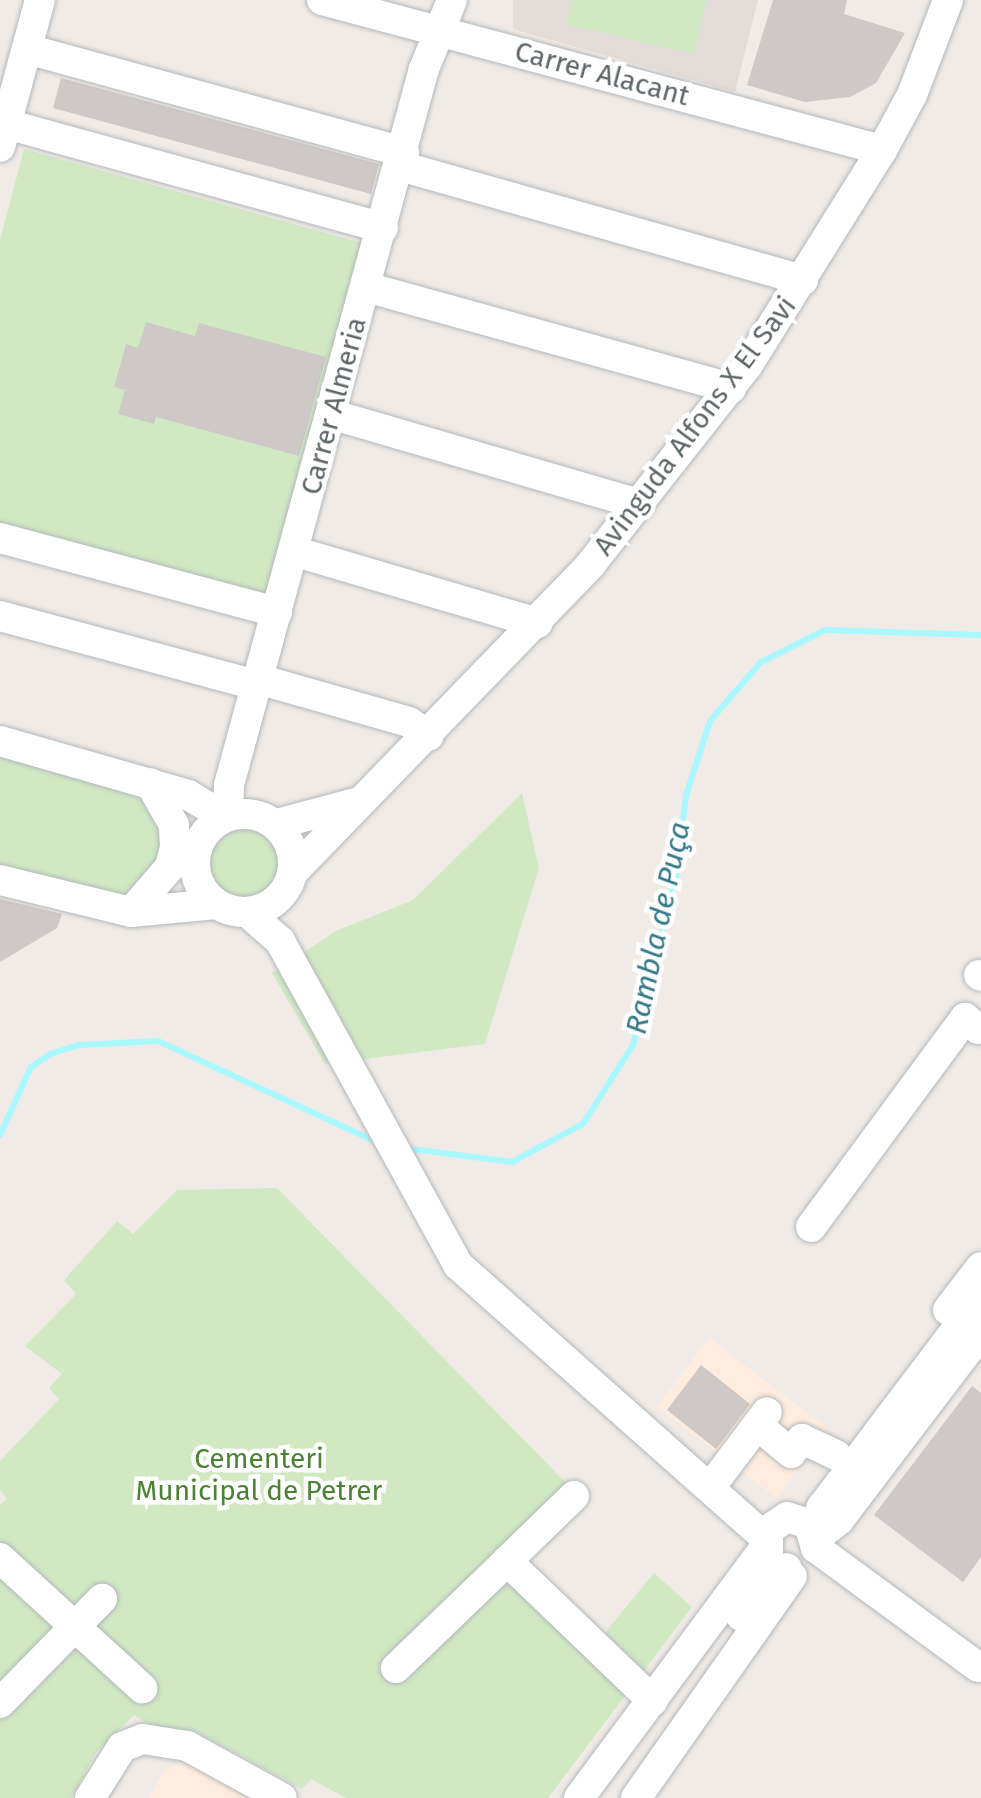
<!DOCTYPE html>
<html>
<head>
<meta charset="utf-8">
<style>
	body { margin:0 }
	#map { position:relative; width:981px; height:1798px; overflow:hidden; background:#f1ebe7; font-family:"Fira Sans",sans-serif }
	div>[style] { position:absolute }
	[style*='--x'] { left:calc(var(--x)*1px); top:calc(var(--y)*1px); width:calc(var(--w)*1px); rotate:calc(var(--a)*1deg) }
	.commercial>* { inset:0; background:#ffecde }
	.education>* { inset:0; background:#e3dcd8 }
	.green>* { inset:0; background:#d0e9c3 }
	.round { border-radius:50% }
	.stream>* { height:6px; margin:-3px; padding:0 3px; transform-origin:3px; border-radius:3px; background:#a9f7ff }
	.building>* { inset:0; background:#cec8c6 }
	.roads { filter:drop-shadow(0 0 2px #b2b8ba) drop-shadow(0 0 2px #b2b8ba) }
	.minor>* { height:30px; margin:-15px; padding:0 15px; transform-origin:15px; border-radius:15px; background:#fff }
	.minor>.ring { margin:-15px; padding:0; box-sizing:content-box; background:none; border:30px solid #fff; border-radius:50% }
	span { translate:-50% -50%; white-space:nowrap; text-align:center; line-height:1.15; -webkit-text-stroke:9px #fff; paint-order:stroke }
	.street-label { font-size:28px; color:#5e6668 }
	.park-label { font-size:28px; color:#4a8331 }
	.water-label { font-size:30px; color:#337a89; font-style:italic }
</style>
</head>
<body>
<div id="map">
	<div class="commercial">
		<i style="clip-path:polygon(709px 1338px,827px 1428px,777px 1498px,657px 1407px)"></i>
		<i style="clip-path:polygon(187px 1761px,253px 1798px,149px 1798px,164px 1770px)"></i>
	</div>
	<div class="education">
		<i style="clip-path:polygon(513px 0,758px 0,735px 92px,513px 29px)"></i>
	</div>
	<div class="green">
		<i style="clip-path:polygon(572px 0,707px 0,693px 54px,566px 24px)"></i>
		<i style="clip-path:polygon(24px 149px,366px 244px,269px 599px,0 523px,0 240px)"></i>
		<i style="clip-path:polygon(0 749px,144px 793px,164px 835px,150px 881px,122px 899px,0 874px)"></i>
		<i style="clip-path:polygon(522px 793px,539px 868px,485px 1044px,325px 1064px,272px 973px,336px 931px,413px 900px)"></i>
		<i class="round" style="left:205px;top:825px;width:76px;height:76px"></i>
		<i style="clip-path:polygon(277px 1188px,568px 1485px,528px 1560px,603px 1635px,654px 1573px,692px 1607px,548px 1798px,346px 1798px,311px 1779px,302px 1789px,193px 1730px,156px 1729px,134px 1715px,96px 1753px,71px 1798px,0 1798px,0 1505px,7px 1498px,0 1490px,0 1461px,59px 1399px,49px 1388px,62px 1374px,25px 1346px,76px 1294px,64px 1280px,117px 1221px,133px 1234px,177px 1190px)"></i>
	</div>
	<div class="stream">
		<i style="--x:0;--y:1135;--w:75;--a:-65.5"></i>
		<i style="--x:31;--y:1067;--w:23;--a:-34"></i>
		<i style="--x:50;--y:1054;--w:30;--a:-17"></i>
		<i style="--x:79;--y:1045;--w:79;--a:-2.9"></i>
		<i style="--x:158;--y:1041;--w:241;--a:24.8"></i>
		<i style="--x:404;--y:1148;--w:109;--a:7.4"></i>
		<i style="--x:512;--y:1162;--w:81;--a:-28.2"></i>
		<i style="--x:583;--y:1124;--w:93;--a:-57.7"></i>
		<i style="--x:633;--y:1045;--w:172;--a:-75.6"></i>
		<i style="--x:676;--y:878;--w:84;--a:-83.1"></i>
		<i style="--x:686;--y:795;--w:78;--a:-72"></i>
		<i style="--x:710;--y:721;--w:78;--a:-49.2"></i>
		<i style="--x:761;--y:662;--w:72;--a:-26.6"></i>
		<i style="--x:825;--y:630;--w:156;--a:1.8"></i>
	</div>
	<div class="building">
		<i style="clip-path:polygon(773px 0,847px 0,844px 14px,905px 33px,876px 83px,850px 97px,805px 102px,747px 85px)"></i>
		<i style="clip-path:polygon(61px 78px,379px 164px,371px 194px,53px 108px)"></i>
		<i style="clip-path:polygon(146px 322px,195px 336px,199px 323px,326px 357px,299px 456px,156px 417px,154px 424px,118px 414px,125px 390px,114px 387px,126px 344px,138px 348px)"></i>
		<i style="clip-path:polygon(0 899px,62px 914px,57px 928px,0 962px)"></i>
		<i style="clip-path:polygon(701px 1365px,750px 1404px,716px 1449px,667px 1410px)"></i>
		<i style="clip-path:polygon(972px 1386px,981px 1393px,981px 1557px,963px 1582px,874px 1515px)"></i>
	</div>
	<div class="roads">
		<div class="minor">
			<i style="--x:322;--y:0;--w:580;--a:15"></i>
			<i style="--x:27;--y:49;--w:391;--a:15.3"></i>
			<i style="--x:6;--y:124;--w:391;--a:15.4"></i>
			<i style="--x:0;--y:147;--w:152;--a:-74.8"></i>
			<i style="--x:400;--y:166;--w:419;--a:15.8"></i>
			<i style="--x:366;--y:287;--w:379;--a:15.5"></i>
			<i style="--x:334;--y:415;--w:318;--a:16.3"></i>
			<i style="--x:0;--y:538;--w:287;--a:15"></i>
			<i style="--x:293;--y:551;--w:255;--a:16.4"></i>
			<i style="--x:0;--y:616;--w:265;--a:15.1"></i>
			<i style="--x:258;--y:679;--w:157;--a:15.9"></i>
			<i style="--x:409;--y:722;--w:24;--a:35"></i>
			<i style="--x:0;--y:741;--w:196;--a:16"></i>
			<i style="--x:188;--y:795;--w:43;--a:30.7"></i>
			<i class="ring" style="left:195px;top:814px;width:68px;height:68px"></i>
			<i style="--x:228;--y:815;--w:30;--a:-88"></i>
			<i style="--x:229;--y:785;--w:742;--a:-74.77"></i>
			<i style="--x:424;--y:69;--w:74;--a:-67.9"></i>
			<i style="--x:277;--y:824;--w:85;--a:-15"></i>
			<i style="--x:293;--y:872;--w:429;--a:-45.9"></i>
			<i style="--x:591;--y:564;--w:252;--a:-51.8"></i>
			<i style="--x:747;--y:366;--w:255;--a:-58"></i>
			<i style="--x:882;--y:150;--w:63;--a:-61.4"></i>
			<i style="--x:912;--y:95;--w:102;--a:-69.2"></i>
			<i style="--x:0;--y:880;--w:135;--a:13.7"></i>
			<i style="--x:131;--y:912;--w:86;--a:-5.3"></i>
			<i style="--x:131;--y:912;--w:60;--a:-49.1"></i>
			<i style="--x:170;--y:867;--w:21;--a:-76"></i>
			<i style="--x:175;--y:847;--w:22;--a:-93"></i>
			<i style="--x:174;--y:825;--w:48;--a:-119.7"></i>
			<i style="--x:247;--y:912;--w:44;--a:41.3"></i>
			<i style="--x:280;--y:941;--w:370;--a:61.2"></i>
			<i style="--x:458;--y:1265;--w:411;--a:41.6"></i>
			<i style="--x:979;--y:975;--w:2;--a:27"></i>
			<i style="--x:811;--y:1227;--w:260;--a:-53.6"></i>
			<i style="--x:965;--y:1018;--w:17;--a:40"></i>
			<i style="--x:948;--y:1310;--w:54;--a:-52.5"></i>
			<i style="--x:757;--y:1425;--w:44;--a:39.5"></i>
			<i style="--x:791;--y:1453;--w:18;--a:-52"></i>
			<i style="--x:802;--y:1439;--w:38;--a:25"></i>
			<i style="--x:718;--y:1477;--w:81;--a:-53"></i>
			<i style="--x:574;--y:1496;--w:93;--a:135.9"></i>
			<i style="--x:507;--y:1561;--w:202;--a:43.8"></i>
			<i style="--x:813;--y:1530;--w:25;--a:-69"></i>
			<i style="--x:822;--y:1507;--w:263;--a:-52.9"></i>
			<i style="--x:816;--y:1538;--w:29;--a:-38"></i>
			<i style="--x:839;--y:1520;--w:235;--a:-52.8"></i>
			<i style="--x:816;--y:1548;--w:201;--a:36.3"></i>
			<i style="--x:768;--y:1554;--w:24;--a:-90"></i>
			<i style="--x:768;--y:1530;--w:23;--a:-34"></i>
			<i style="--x:787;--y:1517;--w:23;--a:18"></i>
			<i style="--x:809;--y:1524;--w:25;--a:74"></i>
			<i style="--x:0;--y:1558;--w:193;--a:42.5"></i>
			<i style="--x:741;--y:1616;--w:66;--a:-46.2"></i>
			<i style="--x:396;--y:1668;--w:154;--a:-43.9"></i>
			<i style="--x:0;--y:1703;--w:146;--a:-45.6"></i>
			<i style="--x:90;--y:1798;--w:60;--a:-57.9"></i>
			<i style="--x:122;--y:1747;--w:22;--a:-21"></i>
			<i style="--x:143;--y:1739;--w:45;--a:9"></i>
			<i style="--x:187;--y:1746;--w:108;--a:28.7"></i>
			<i style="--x:579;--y:1798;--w:312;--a:-53.4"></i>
			<i style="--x:636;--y:1798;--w:271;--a:-54.9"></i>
		</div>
	</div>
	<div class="street-label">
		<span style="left:602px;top:74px;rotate:15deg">Carrer Alacant</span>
		<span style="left:334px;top:406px;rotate:-75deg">Carrer Almeria</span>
		<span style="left:695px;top:426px;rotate:-53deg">Avinguda Alfons X El Savi</span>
	</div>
	<div class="park-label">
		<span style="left:259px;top:1475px">Cementeri<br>Municipal de Petrer</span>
	</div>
	<div class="water-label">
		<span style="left:658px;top:928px;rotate:-78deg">Rambla de Puça</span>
	</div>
</div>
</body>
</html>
